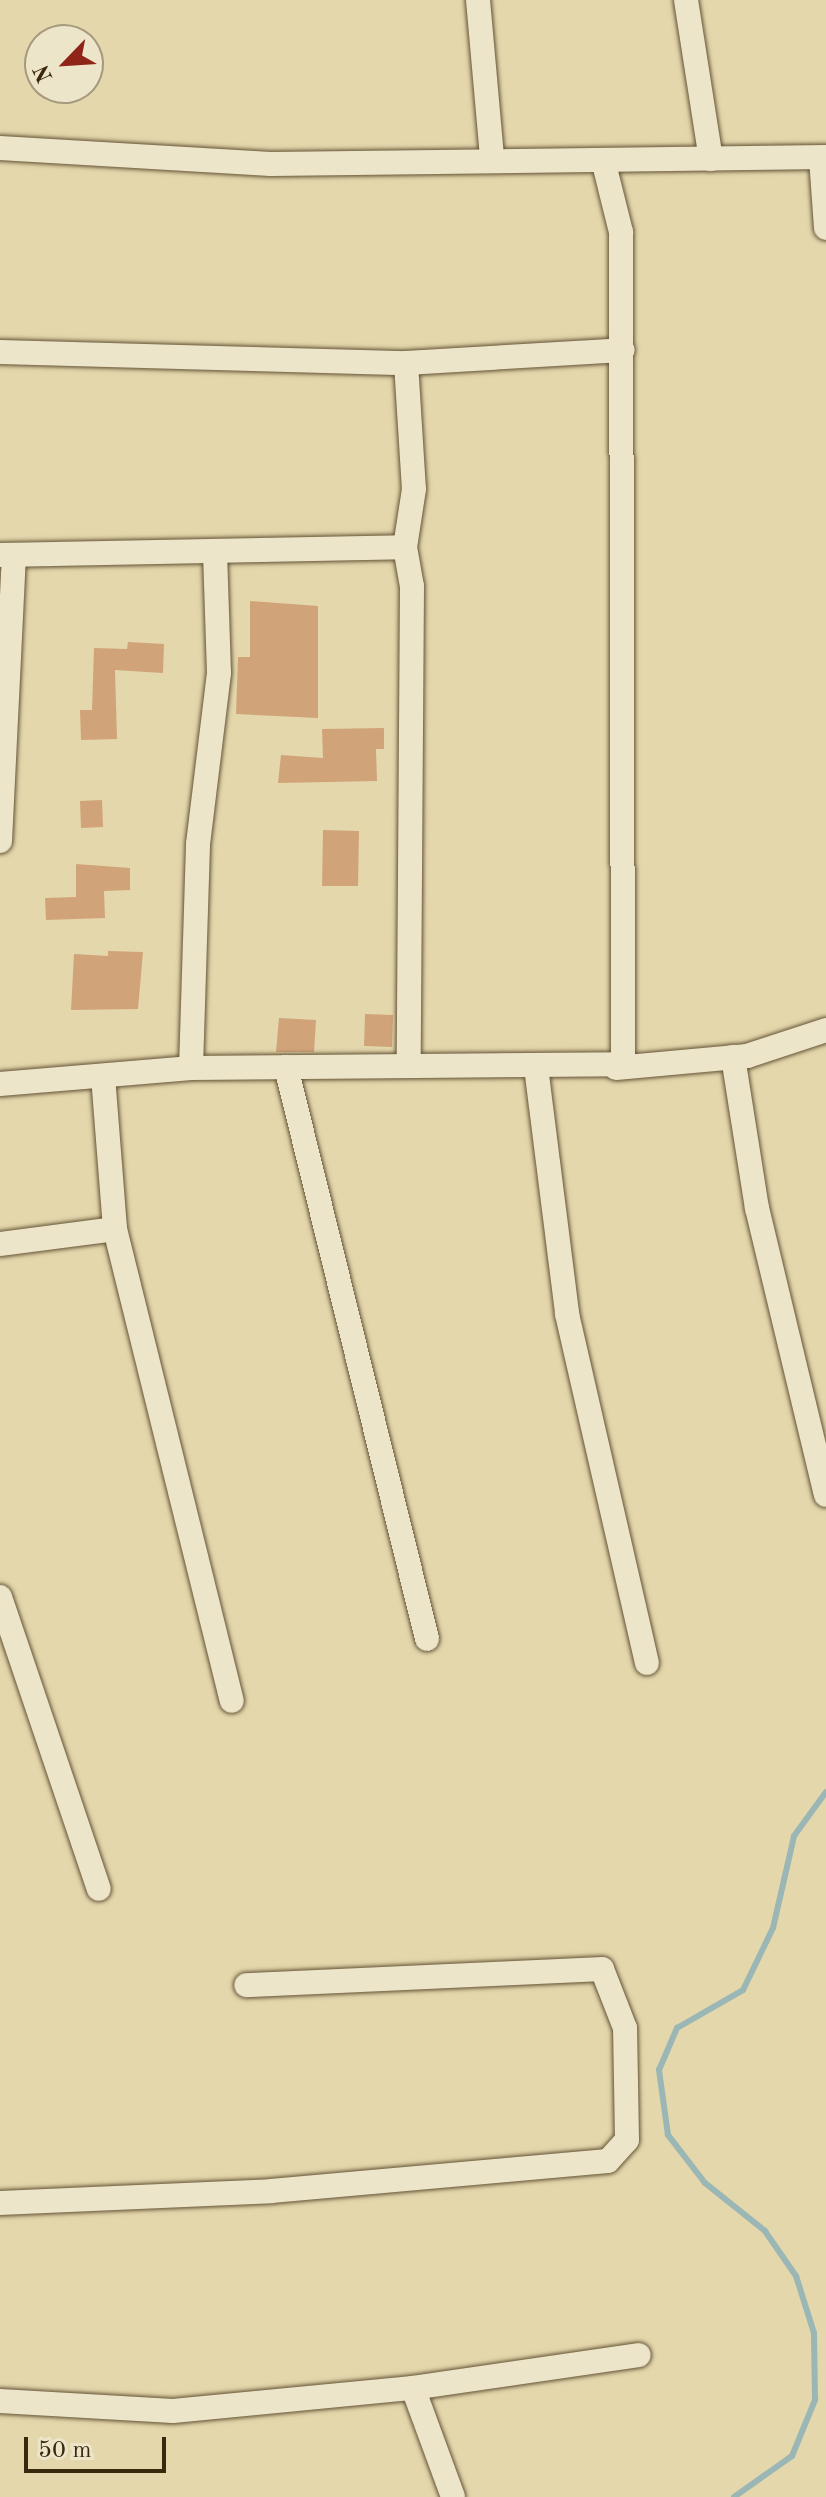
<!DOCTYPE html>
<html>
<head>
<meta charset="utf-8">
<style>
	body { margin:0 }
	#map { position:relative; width:826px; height:2497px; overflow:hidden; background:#e4d7ac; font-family:"Old Standard TT",serif }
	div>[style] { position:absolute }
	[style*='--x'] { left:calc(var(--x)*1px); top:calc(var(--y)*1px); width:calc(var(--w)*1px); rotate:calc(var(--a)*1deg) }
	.stream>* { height:6px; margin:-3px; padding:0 3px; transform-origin:3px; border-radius:3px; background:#9ab7b5 }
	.building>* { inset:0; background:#d1a379 }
	.roads { filter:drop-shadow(0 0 2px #645436) drop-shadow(0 0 2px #645436) }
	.minor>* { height:24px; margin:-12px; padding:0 12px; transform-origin:12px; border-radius:12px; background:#ede5c9 }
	span { translate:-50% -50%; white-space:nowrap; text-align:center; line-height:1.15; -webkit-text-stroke:6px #ede5c9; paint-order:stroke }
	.north { position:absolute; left:24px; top:24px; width:80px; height:80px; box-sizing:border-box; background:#ede5c9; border:2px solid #a5997e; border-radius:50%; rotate:245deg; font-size:22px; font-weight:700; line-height:32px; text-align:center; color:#3a280e }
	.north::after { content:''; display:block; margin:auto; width:28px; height:36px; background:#8f2418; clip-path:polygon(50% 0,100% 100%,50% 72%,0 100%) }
	.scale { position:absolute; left:24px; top:2437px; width:142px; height:36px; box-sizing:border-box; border:4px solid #3a280e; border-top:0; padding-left:10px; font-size:24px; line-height:28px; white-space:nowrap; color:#3a280e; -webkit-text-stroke:6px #ede5c9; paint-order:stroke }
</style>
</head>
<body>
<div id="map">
	<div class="stream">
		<i style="--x:734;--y:2497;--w:71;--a:-35.3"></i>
		<i style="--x:792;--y:2456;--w:61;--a:-67.7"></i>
		<i style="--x:815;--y:2400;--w:67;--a:-90.9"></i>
		<i style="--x:814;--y:2333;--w:60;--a:-107.5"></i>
		<i style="--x:796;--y:2276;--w:55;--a:-124.6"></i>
		<i style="--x:765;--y:2231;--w:77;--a:-141.3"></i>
		<i style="--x:705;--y:2183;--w:61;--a:-127.6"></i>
		<i style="--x:668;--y:2135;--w:66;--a:-97.9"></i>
		<i style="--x:659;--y:2070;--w:46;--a:-66.8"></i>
		<i style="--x:677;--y:2028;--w:76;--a:-29.9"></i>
		<i style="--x:743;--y:1990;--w:69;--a:-64.2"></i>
		<i style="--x:773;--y:1928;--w:94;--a:-77.1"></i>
		<i style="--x:794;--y:1836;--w:54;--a:-54"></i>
	</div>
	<div class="building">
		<i style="clip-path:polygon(250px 601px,318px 606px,318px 718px,236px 714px,238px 657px,250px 657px)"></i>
		<i style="clip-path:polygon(128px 642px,164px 644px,163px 673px,115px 670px,117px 739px,81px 740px,80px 710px,92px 710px,94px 648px,127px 649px)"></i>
		<i style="clip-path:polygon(384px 728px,384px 749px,376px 749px,377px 781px,278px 783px,281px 755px,323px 758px,322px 729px)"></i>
		<i style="clip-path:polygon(102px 800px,103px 827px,81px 828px,80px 801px)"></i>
		<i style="clip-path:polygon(323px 830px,359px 831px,358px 886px,322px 886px)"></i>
		<i style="clip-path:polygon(76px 864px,130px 868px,130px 890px,104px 891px,105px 918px,46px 920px,45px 898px,76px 897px)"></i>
		<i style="clip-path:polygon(108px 951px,143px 952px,138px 1009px,71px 1010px,74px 954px,108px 956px)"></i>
		<i style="clip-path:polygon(365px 1014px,393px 1015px,392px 1047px,364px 1046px)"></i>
		<i style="clip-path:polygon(279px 1018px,316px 1020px,314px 1052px,276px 1052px)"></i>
	</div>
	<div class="roads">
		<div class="minor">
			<i style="--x:478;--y:0;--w:159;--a:84.9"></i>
			<i style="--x:686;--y:0;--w:161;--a:81.1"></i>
			<i style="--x:0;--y:148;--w:271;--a:3.4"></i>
			<i style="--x:271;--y:164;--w:555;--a:-0.72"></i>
			<i style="--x:821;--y:158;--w:70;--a:85.9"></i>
			<i style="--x:0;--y:352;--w:406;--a:1.6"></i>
			<i style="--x:406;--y:363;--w:217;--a:-3.4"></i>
			<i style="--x:406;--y:363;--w:126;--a:86.4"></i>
			<i style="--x:414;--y:489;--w:59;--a:98.8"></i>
			<i style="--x:405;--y:547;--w:40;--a:80"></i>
			<i style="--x:412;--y:586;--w:478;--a:90.4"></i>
			<i style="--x:0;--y:555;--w:405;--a:-1.1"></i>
			<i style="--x:0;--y:841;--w:286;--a:-87.2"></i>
			<i style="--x:733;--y:1057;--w:153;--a:81"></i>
			<i style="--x:757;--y:1208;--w:295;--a:76.5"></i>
			<i style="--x:286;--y:1067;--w:589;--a:76.15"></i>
			<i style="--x:536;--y:1067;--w:249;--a:82.8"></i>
			<i style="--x:567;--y:1314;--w:358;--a:77.1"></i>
			<i style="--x:191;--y:1068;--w:224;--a:-88.2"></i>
			<i style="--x:198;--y:844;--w:172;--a:-83"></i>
			<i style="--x:219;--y:673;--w:121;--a:-91.9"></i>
			<i style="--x:616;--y:1068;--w:132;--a:-5.2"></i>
			<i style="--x:747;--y:1056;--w:83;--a:-18.2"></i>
			<i style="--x:103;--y:1076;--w:153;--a:85.5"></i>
			<i style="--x:115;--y:1229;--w:486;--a:76.1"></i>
			<i style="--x:0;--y:1084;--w:192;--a:-4.8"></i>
			<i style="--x:191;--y:1068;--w:432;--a:-0.5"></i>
			<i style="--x:623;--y:1064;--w:832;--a:-90.14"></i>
			<i style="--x:621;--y:232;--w:74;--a:-104"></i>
			<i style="--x:0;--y:1244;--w:116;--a:-7.4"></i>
			<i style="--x:0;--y:1597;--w:308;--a:71.3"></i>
			<i style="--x:0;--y:2203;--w:271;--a:-2.5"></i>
			<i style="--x:271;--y:2191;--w:338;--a:-5.1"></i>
			<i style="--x:608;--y:2161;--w:28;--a:-48"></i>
			<i style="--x:627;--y:2140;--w:112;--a:-91"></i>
			<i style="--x:625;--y:2028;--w:63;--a:-111.3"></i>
			<i style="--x:602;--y:1969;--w:356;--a:177.4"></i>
			<i style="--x:413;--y:2388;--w:116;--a:69.8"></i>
			<i style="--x:0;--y:2401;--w:173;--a:3.3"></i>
			<i style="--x:173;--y:2411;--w:241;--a:-5.5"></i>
			<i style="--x:413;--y:2388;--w:228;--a:-8.3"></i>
		</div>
	</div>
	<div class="north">N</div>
	<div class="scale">50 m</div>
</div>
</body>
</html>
